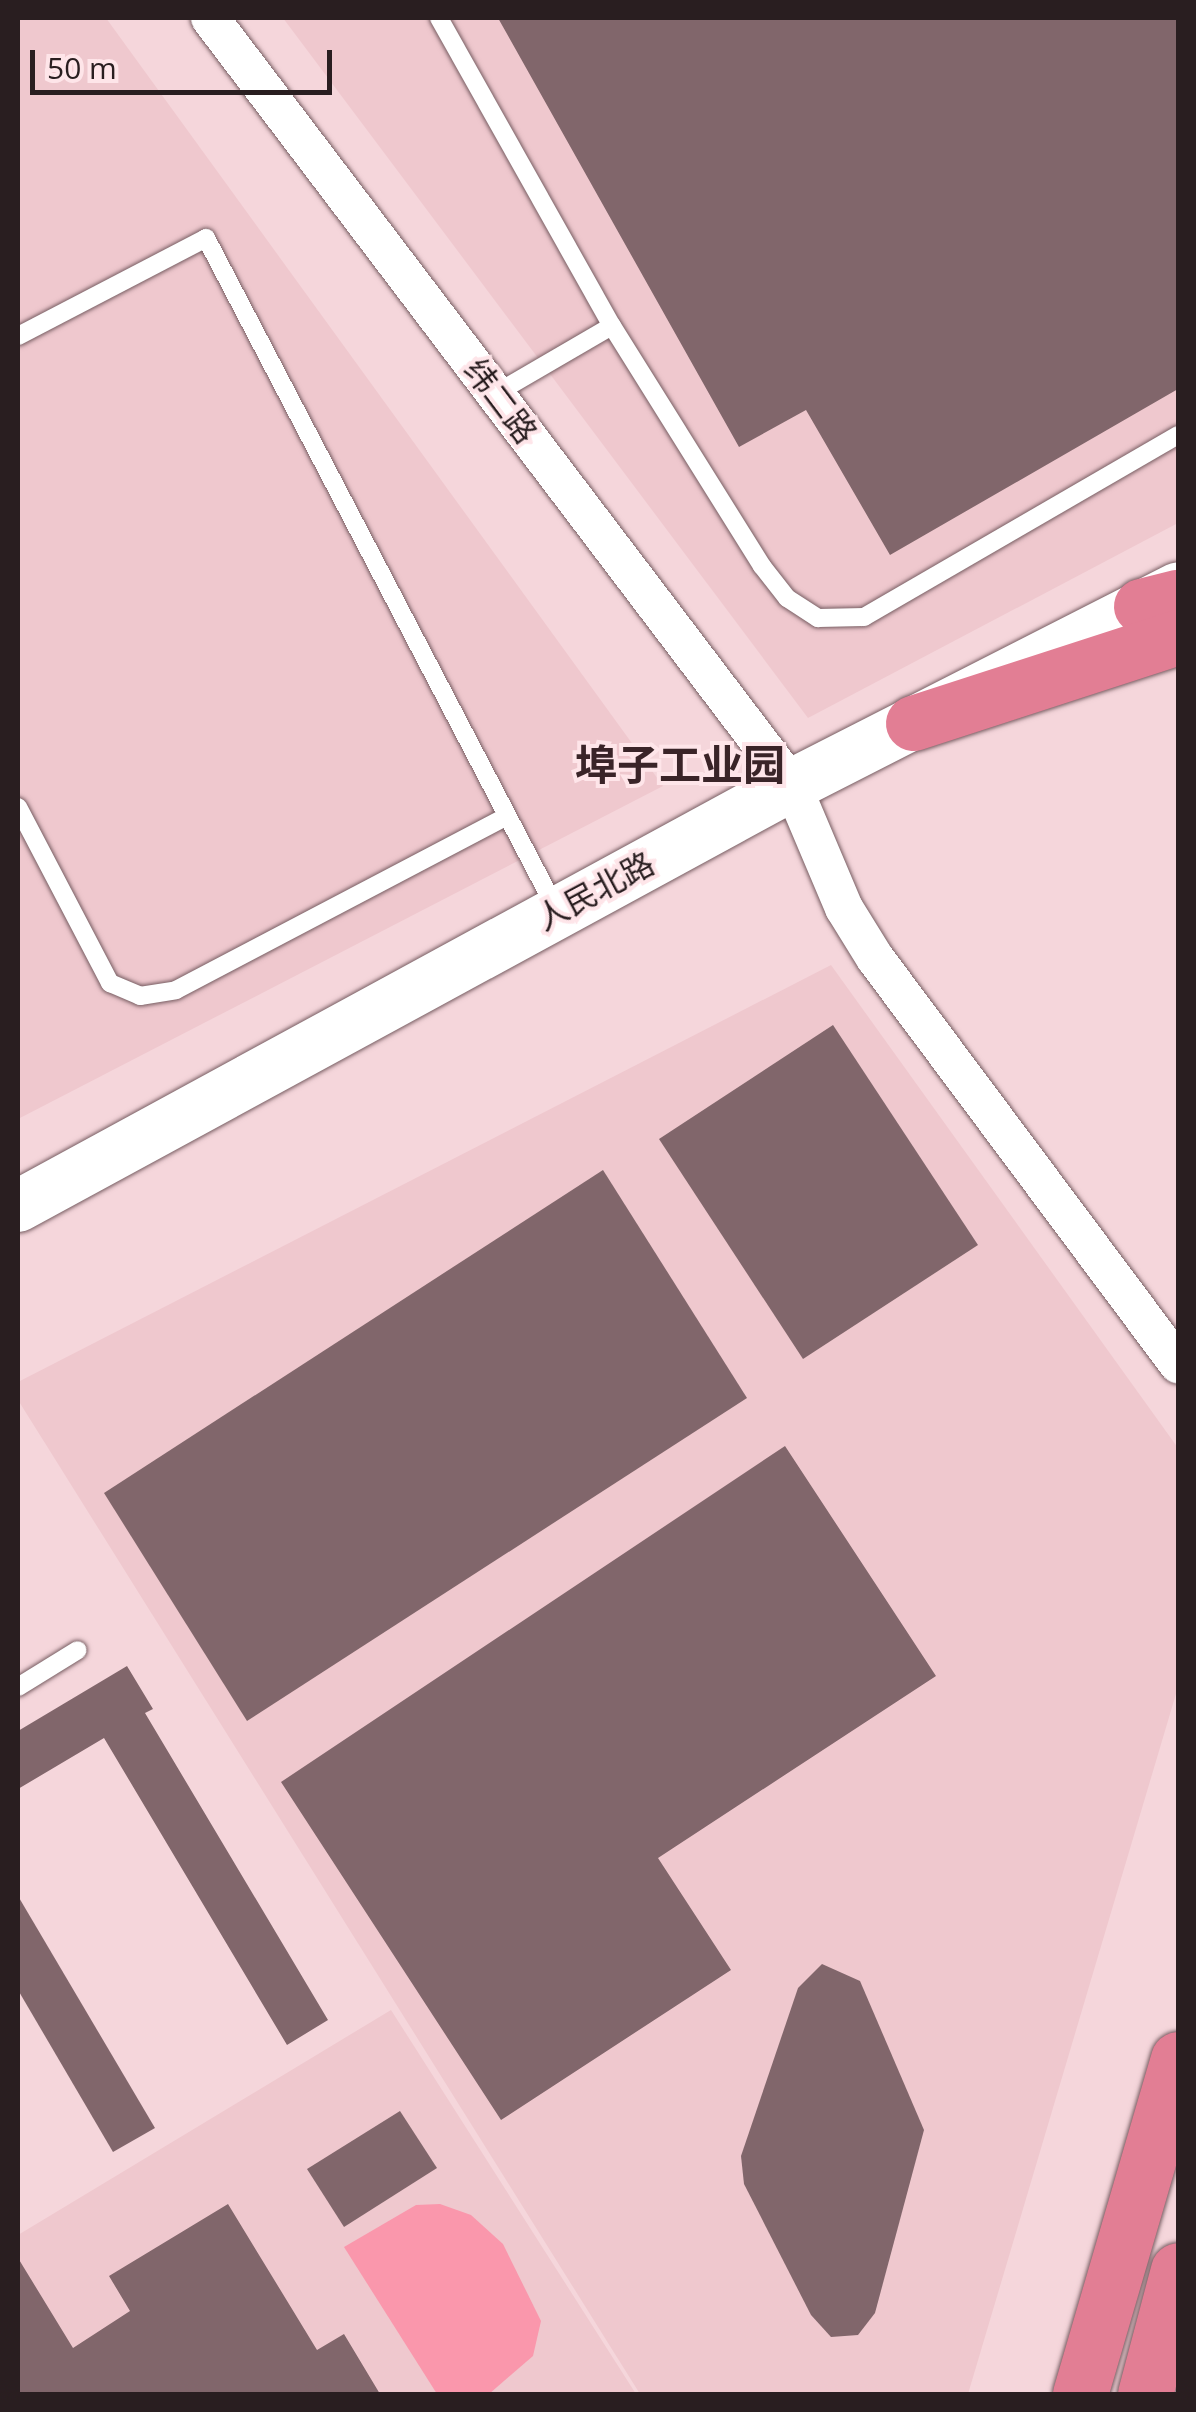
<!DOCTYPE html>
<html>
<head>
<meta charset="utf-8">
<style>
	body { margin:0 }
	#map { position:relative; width:1196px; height:2412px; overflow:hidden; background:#f5d6db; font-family:"Open Sans","Noto Sans SC",sans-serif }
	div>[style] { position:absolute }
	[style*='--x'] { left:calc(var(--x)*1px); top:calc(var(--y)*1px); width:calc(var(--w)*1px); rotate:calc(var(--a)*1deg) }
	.built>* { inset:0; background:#efc8ce }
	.water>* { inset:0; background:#fa97ac }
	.building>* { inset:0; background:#81666b }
	.roads { filter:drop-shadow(0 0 2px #775d62) drop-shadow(0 0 2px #775d62) }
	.lane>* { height:18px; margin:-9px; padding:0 9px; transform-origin:9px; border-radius:9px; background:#fff }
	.street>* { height:38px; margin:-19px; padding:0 19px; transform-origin:19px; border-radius:19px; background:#fff }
	.secondary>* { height:52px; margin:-26px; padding:0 26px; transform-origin:26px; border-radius:26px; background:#fff }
	.highway>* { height:55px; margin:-27.5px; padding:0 27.5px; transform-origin:27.5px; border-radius:27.5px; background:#e27e94 }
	span { translate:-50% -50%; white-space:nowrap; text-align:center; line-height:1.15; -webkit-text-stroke:8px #fee5e9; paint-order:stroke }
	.street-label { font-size:32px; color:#291e20 }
	.district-label { font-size:42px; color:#3a2428; font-weight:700 }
	.frame { position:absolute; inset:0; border:20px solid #291e20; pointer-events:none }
	.scale { position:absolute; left:30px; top:50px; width:302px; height:45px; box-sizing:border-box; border:5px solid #291e20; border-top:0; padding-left:12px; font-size:30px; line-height:35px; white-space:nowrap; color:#291e20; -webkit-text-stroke:8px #fee5e9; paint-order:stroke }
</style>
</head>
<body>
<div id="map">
	<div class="built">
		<i style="clip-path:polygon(18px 18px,106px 18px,663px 786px,18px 1119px)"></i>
		<i style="clip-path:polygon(283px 18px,1178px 18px,1178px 523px,808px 718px)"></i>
		<i style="clip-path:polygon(831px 965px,1178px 1448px,1178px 1687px,968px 2394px,640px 2394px,18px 1400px,18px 1382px)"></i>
		<i style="clip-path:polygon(391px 2010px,636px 2394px,18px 2394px,18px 2235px)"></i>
	</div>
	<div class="water">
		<i style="clip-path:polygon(440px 2204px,471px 2215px,503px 2244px,541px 2321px,533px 2356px,489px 2394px,437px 2394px,344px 2247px,416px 2205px)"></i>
	</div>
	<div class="building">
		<i style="clip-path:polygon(498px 18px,1178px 18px,1178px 389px,890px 555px,806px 410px,739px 447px)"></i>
		<i style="clip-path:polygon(833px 1025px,978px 1245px,803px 1359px,659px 1139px)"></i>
		<i style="clip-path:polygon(603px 1170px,747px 1398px,247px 1721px,104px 1493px)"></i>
		<i style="clip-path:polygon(785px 1446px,936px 1676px,658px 1858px,731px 1970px,501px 2120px,281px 1782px)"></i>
		<i style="clip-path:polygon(127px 1666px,153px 1709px,145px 1713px,328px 2020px,287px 2045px,104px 1738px,18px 1789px,18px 1731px)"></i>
		<i style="clip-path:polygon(18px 1896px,155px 2128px,113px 2152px,18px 1990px)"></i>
		<i style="clip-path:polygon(822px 1964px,860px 1981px,924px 2130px,875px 2313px,858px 2335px,831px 2337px,811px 2315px,744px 2184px,741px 2156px,798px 1988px)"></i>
		<i style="clip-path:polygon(400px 2111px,437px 2168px,344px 2227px,307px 2169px)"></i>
		<i style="clip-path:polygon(228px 2204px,317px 2350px,344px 2334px,380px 2394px,18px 2394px,18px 2258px,73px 2348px,130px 2311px,109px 2276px)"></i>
	</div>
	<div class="roads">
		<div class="lane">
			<i style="--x:439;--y:18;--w:353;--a:60.7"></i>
			<i style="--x:612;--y:326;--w:283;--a:58"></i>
			<i style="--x:762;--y:566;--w:41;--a:52"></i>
			<i style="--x:787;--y:598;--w:37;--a:33"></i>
			<i style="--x:818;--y:618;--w:46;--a:-1.2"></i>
			<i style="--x:864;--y:617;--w:363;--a:-30.1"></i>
			<i style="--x:18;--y:336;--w:212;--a:-27.5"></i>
			<i style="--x:206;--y:238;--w:755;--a:62.45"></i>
			<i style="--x:495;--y:394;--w:135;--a:-30.2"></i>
			<i style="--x:18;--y:807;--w:199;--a:62.4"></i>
			<i style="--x:110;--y:983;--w:33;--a:23"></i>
			<i style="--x:140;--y:996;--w:36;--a:-9"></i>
			<i style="--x:176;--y:990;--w:374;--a:-27.7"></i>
			<i style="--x:18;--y:1687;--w:70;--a:-31.7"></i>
		</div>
		<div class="street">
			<i style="--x:210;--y:18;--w:963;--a:52.81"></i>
			<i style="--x:792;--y:785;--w:134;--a:67.1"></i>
			<i style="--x:844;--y:908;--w:59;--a:58.2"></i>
			<i style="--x:875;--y:958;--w:507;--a:53.27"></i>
		</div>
		<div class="secondary">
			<i style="--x:18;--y:1206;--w:881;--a:-28.54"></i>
			<i style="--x:792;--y:785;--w:433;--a:-27"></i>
		</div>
		<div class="highway">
			<i style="--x:1141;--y:606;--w:38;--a:-14"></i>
			<i style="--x:913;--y:723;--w:279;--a:-18"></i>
			<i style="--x:1080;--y:2394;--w:349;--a:-73.7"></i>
			<i style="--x:1145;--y:2394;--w:128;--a:-75.1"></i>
		</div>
	</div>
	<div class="street-label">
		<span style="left:501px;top:401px;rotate:53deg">纬二路</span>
		<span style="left:595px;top:891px;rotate:-28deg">人民北路</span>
	</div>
	<div class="district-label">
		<span style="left:680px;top:764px">埠子工业园</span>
	</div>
	<div class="frame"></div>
	<div class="scale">50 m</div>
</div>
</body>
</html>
